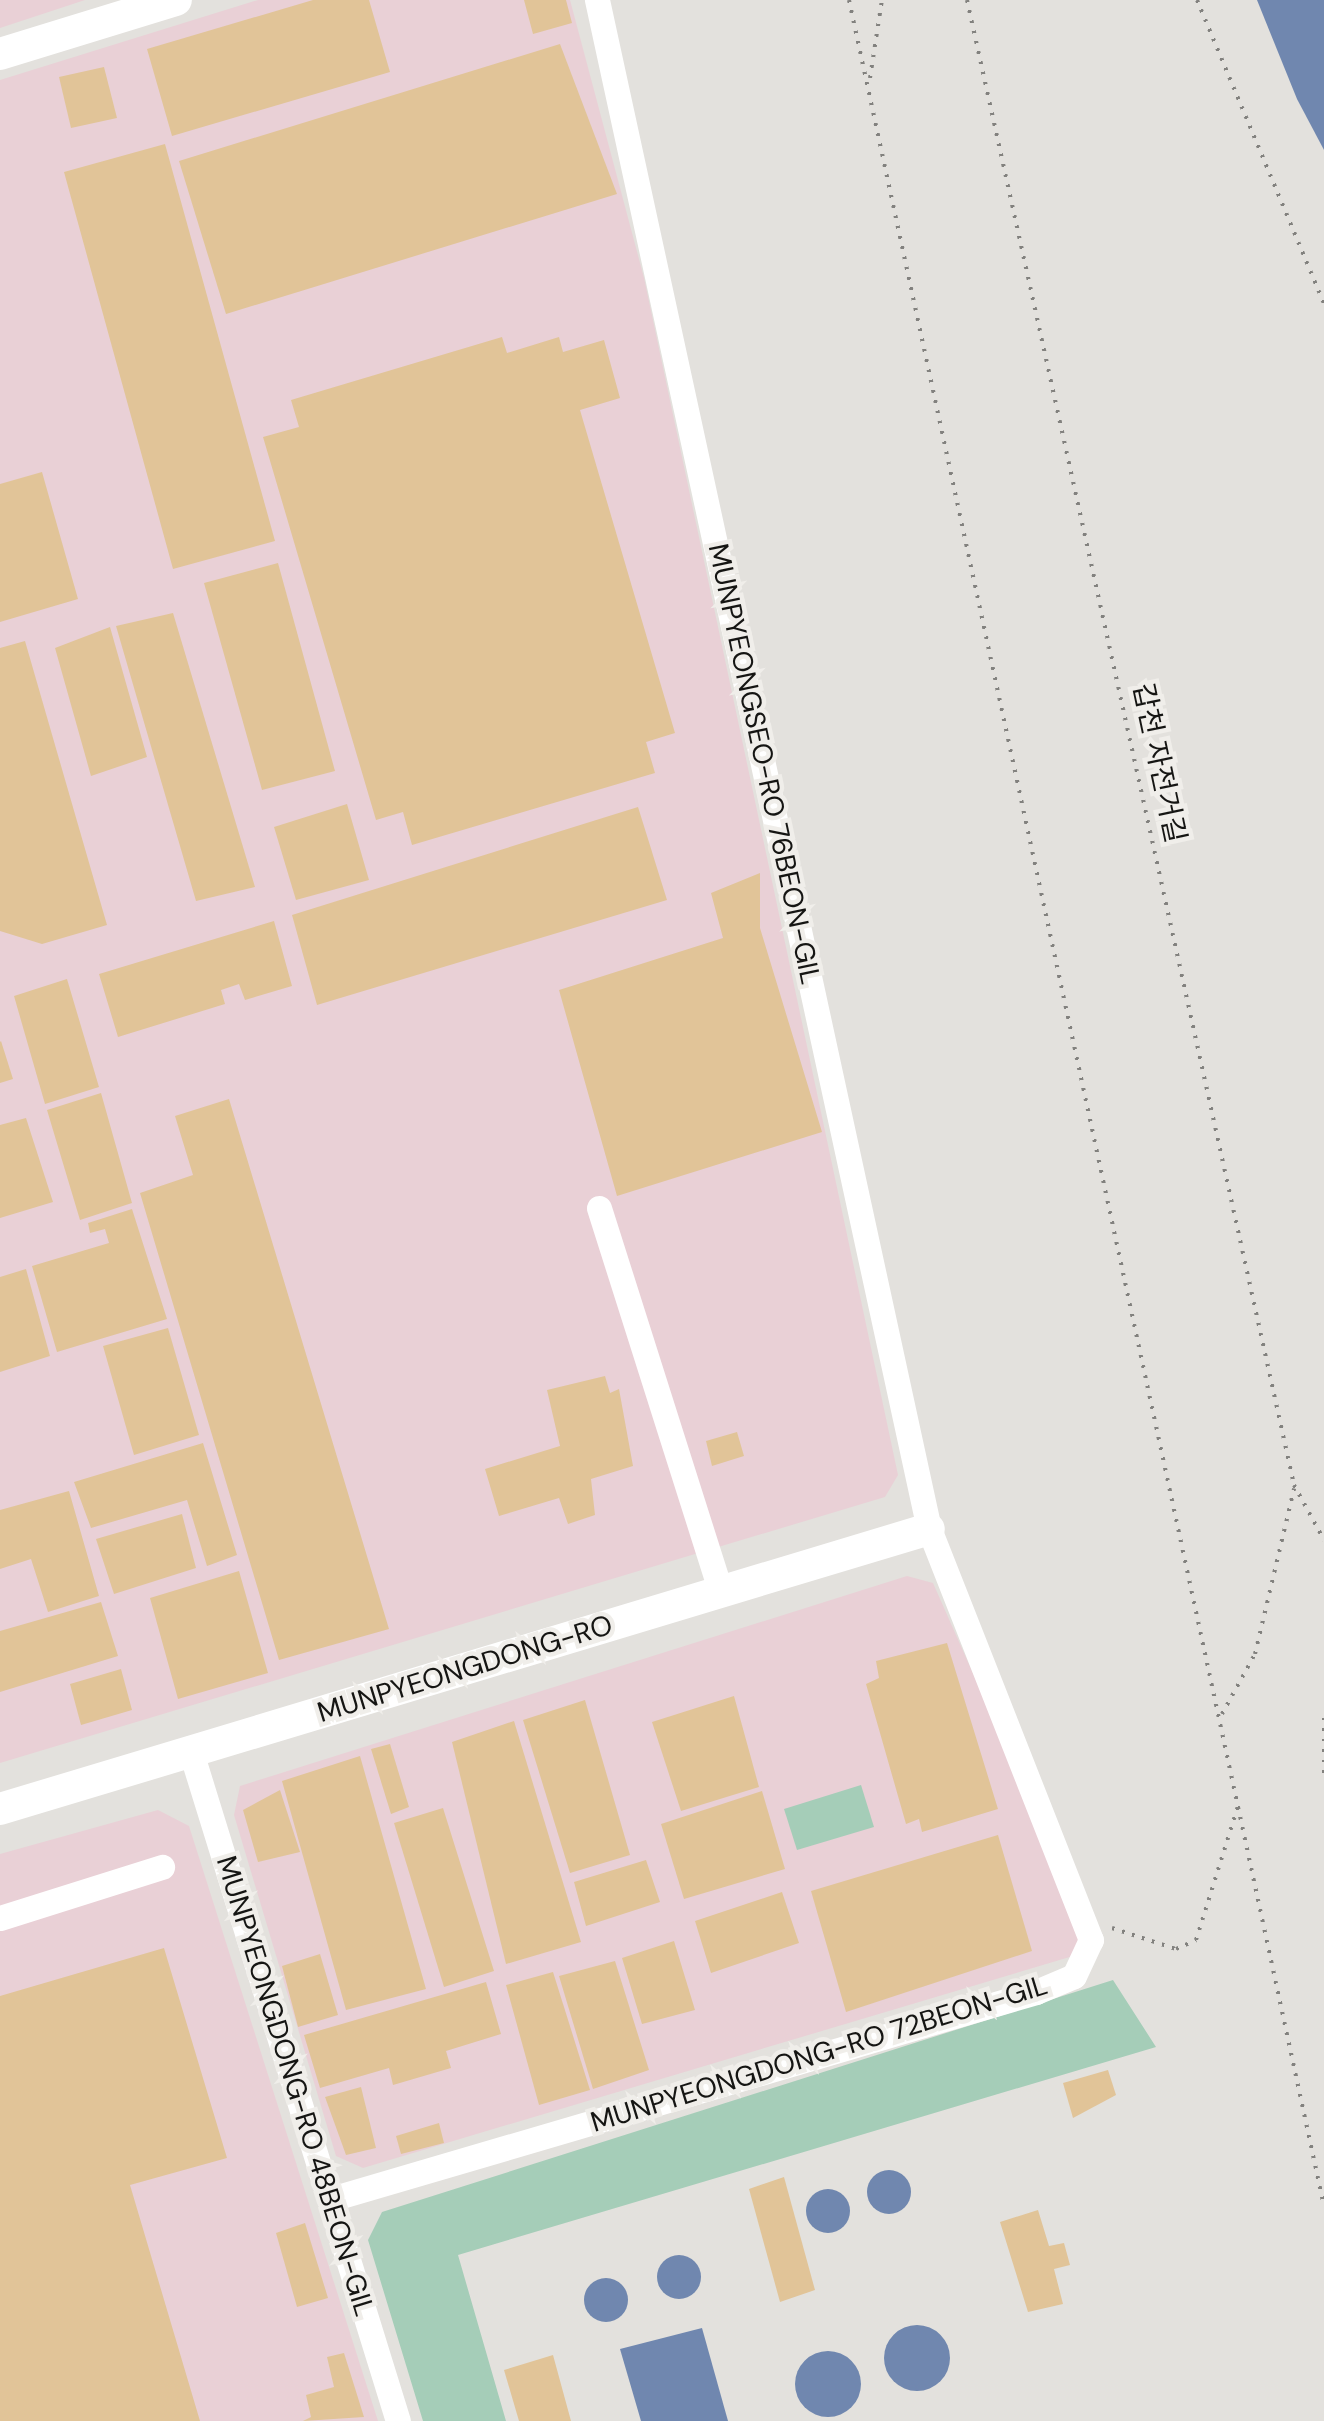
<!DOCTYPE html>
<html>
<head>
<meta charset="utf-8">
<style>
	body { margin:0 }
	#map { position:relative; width:1324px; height:2421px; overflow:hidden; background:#e3e1dd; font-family:"DM Sans","Noto Sans KR",sans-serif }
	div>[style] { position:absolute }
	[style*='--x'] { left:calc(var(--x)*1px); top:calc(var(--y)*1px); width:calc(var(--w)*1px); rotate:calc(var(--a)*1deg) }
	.industrial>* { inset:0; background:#e9d0d6 }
	.green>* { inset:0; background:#a5cdb8 }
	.water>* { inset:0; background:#7087af }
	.round { border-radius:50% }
	.building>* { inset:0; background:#e1c498 }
	.path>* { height:4px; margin-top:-2px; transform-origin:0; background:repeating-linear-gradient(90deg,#82817e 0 2.5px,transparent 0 10.5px) }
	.minor>* { height:25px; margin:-12.5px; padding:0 12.5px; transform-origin:12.5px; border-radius:12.5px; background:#fff }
	.major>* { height:32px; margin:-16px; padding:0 16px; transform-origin:16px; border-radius:16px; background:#fff }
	span { translate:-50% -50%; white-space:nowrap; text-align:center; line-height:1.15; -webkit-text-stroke:9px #f0eeea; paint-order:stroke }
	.street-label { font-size:28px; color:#151513 }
</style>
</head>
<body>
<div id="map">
	<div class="industrial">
		<i style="clip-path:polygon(0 0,85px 0,0 28px)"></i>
		<i style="clip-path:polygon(258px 0,570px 0,644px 278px,898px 1475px,885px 1497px,0 1763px,0 80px)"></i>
		<i style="clip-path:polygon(907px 1576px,933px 1583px,1033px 1809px,1080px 1933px,1073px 1956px,363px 2168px,336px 2156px,234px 1815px,240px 1786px)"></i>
		<i style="clip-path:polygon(158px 1810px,189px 1826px,378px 2421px,0 2421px,0 1854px)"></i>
	</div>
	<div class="green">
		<i style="clip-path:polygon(861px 1785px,874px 1827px,797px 1850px,784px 1809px)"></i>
		<i style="clip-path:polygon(1113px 1980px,1156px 2047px,458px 2255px,506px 2421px,423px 2421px,368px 2240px,382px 2212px)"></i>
	</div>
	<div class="water">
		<i style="clip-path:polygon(1257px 0,1324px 0,1324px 150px,1297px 99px)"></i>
		<i class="round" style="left:867px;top:2170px;width:44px;height:44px"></i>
		<i class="round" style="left:806px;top:2189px;width:44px;height:44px"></i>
		<i class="round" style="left:657px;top:2255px;width:44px;height:44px"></i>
		<i class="round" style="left:584px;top:2278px;width:44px;height:44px"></i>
		<i class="round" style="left:884px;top:2325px;width:66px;height:66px"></i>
		<i style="clip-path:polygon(702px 2328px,728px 2421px,641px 2421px,620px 2349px)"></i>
		<i class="round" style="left:795px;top:2351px;width:66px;height:66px"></i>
	</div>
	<div class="building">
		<i style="clip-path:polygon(313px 0,369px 0,390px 72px,172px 136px,147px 49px)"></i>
		<i style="clip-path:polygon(524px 0,566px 0,572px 23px,533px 34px)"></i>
		<i style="clip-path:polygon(560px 44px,617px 194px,226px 314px,179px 161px)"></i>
		<i style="clip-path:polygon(104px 67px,117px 118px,71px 128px,59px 77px)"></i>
		<i style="clip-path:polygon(165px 144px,275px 541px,173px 569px,64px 172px)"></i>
		<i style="clip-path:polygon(502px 337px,507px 353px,559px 337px,563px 352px,604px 340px,620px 398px,580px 410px,675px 733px,646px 742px,655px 773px,412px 845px,403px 812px,376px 820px,263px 437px,299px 427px,291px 400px)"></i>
		<i style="clip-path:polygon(42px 472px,78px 599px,0 622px,0 484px)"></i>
		<i style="clip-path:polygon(278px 563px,335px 771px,262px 790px,204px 583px)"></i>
		<i style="clip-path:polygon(173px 613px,255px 887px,196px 901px,116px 626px)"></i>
		<i style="clip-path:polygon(110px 627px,147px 757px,91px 776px,55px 648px)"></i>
		<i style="clip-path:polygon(25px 641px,107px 925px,42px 944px,0 931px,0 648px)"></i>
		<i style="clip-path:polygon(347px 804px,369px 880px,296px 900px,274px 827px)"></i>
		<i style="clip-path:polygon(638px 807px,667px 900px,317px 1005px,292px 915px)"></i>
		<i style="clip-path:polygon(760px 873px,760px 928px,822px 1132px,617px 1196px,559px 990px,723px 938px,711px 893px)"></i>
		<i style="clip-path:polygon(274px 921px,292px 986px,245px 1000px,239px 984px,221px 990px,225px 1004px,118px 1037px,99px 974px)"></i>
		<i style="clip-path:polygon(67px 979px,99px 1087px,45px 1104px,14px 996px)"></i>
		<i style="clip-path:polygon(1px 1041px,13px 1079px,0 1083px,0 1042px)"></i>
		<i style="clip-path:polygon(101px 1093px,132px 1203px,80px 1220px,47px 1110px)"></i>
		<i style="clip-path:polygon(229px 1099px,389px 1629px,279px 1660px,140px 1193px,193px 1175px,175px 1116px)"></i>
		<i style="clip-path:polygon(26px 1118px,53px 1202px,0 1218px,0 1125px)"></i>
		<i style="clip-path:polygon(132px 1209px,167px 1319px,57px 1352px,32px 1266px,109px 1243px,105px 1229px,90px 1233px,88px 1223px)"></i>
		<i style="clip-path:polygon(26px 1269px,50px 1356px,0 1372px,0 1277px)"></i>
		<i style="clip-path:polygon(168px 1328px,199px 1435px,134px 1455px,103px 1346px)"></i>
		<i style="clip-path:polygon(605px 1376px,610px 1393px,619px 1389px,633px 1466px,591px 1479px,595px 1515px,568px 1524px,559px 1498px,499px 1516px,485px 1469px,560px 1446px,547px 1390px)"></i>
		<i style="clip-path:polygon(737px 1432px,744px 1456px,712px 1466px,706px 1441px)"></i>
		<i style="clip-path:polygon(203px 1443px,237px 1555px,207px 1566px,187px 1500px,91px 1528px,74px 1482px)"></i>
		<i style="clip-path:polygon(69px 1491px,99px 1596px,48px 1612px,31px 1559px,0 1569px,0 1510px)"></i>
		<i style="clip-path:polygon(182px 1514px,196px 1568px,114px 1594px,96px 1539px)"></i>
		<i style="clip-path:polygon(239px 1571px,268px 1673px,178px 1699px,150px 1598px)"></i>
		<i style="clip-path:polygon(101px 1602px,118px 1656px,0 1692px,0 1631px)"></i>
		<i style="clip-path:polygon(947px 1643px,998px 1809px,922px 1832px,919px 1819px,906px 1824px,866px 1684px,879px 1678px,876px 1661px)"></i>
		<i style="clip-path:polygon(121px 1669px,132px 1710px,81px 1725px,70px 1684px)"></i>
		<i style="clip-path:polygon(734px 1696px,759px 1787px,681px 1811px,652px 1722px)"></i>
		<i style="clip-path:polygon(585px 1700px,630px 1855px,570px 1873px,523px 1720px)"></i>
		<i style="clip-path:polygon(514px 1721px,581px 1942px,506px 1964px,452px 1742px)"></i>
		<i style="clip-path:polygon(390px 1744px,409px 1807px,391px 1814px,371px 1749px)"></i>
		<i style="clip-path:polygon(360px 1756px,426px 1989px,346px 2010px,282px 1781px)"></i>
		<i style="clip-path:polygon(280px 1790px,300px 1852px,258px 1862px,243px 1810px)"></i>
		<i style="clip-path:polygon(762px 1791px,785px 1869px,684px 1899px,661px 1824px)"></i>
		<i style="clip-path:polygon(443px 1808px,494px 1971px,444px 1987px,394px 1823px)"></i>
		<i style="clip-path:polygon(998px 1835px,1032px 1951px,846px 2012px,811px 1891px)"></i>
		<i style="clip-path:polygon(646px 1860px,660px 1902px,586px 1926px,574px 1882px)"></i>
		<i style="clip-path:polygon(782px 1892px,799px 1943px,711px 1973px,695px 1921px)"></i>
		<i style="clip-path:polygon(674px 1941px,695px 2010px,642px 2024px,622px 1958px)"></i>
		<i style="clip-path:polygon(164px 1948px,227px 2158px,130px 2185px,200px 2421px,0 2421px,0 1996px)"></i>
		<i style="clip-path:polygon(320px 1954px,338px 2015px,298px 2027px,282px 1966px)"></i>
		<i style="clip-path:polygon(615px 1961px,649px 2070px,593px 2089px,559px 1976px)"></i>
		<i style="clip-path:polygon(553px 1972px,590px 2090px,539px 2105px,506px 1985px)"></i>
		<i style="clip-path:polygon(486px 1982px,501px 2034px,446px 2051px,451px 2068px,393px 2085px,389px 2068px,320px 2088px,304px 2035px)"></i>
		<i style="clip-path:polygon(1108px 2070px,1116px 2095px,1073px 2118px,1063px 2083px)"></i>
		<i style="clip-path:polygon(361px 2087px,376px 2148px,346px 2155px,325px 2097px)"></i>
		<i style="clip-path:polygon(439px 2123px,444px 2143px,401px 2154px,396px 2136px)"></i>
		<i style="clip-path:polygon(784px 2177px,815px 2290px,780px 2302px,749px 2189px)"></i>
		<i style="clip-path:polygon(1038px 2210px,1049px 2246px,1064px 2243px,1070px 2265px,1054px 2269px,1063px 2304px,1028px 2312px,1000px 2222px)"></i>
		<i style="clip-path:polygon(305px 2223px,328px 2298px,297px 2307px,276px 2233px)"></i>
		<i style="clip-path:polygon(344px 2353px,364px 2417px,303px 2421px,311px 2417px,306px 2395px,334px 2387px,327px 2357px)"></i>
		<i style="clip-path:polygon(553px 2355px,571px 2421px,519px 2421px,504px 2370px)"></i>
	</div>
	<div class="path">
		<i style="--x:849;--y:0;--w:2257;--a:77.85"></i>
		<i style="--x:967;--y:0;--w:1521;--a:77.58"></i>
		<i style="--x:1294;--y:1485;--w:63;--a:61.4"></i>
		<i style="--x:1197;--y:0;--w:329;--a:67.3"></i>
		<i style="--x:870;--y:78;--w:79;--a:-81.3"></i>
		<i style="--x:1222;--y:1714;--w:68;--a:-61.2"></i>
		<i style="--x:1255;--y:1654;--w:170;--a:-76.7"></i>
		<i style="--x:1324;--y:1718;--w:56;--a:90"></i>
		<i style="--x:1112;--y:1928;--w:67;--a:18.2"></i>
		<i style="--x:1176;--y:1949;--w:22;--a:-24"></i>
		<i style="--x:1196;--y:1940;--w:140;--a:-72.6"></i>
	</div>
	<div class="minor">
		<i style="--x:599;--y:1208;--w:403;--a:72.4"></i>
		<i style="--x:191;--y:1752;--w:700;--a:72.81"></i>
		<i style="--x:0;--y:1918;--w:170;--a:-17.5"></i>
		<i style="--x:331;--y:2199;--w:735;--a:-16.36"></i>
		<i style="--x:1036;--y:1992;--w:41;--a:-22.8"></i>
		<i style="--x:1074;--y:1976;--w:40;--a:-65"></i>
		<i style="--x:1091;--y:1940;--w:442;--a:-111.5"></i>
		<i style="--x:929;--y:1529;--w:1565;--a:-102.25"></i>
	</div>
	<div class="major">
		<i style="--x:0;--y:54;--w:184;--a:-17.1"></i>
		<i style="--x:0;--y:1809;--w:970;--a:-16.77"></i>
	</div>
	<div class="street-label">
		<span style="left:1159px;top:763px;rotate:78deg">갑천 자전거길</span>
		<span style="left:764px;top:764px;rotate:78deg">MUNPYEONGSEO-RO 76BEON-GIL</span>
		<span style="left:465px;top:1669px;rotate:-17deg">MUNPYEONGDONG-RO</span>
		<span style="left:819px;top:2054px;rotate:-17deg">MUNPYEONGDONG-RO 72BEON-GIL</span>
		<span style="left:295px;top:2086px;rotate:73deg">MUNPYEONGDONG-RO 48BEON-GIL</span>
	</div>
</div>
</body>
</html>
